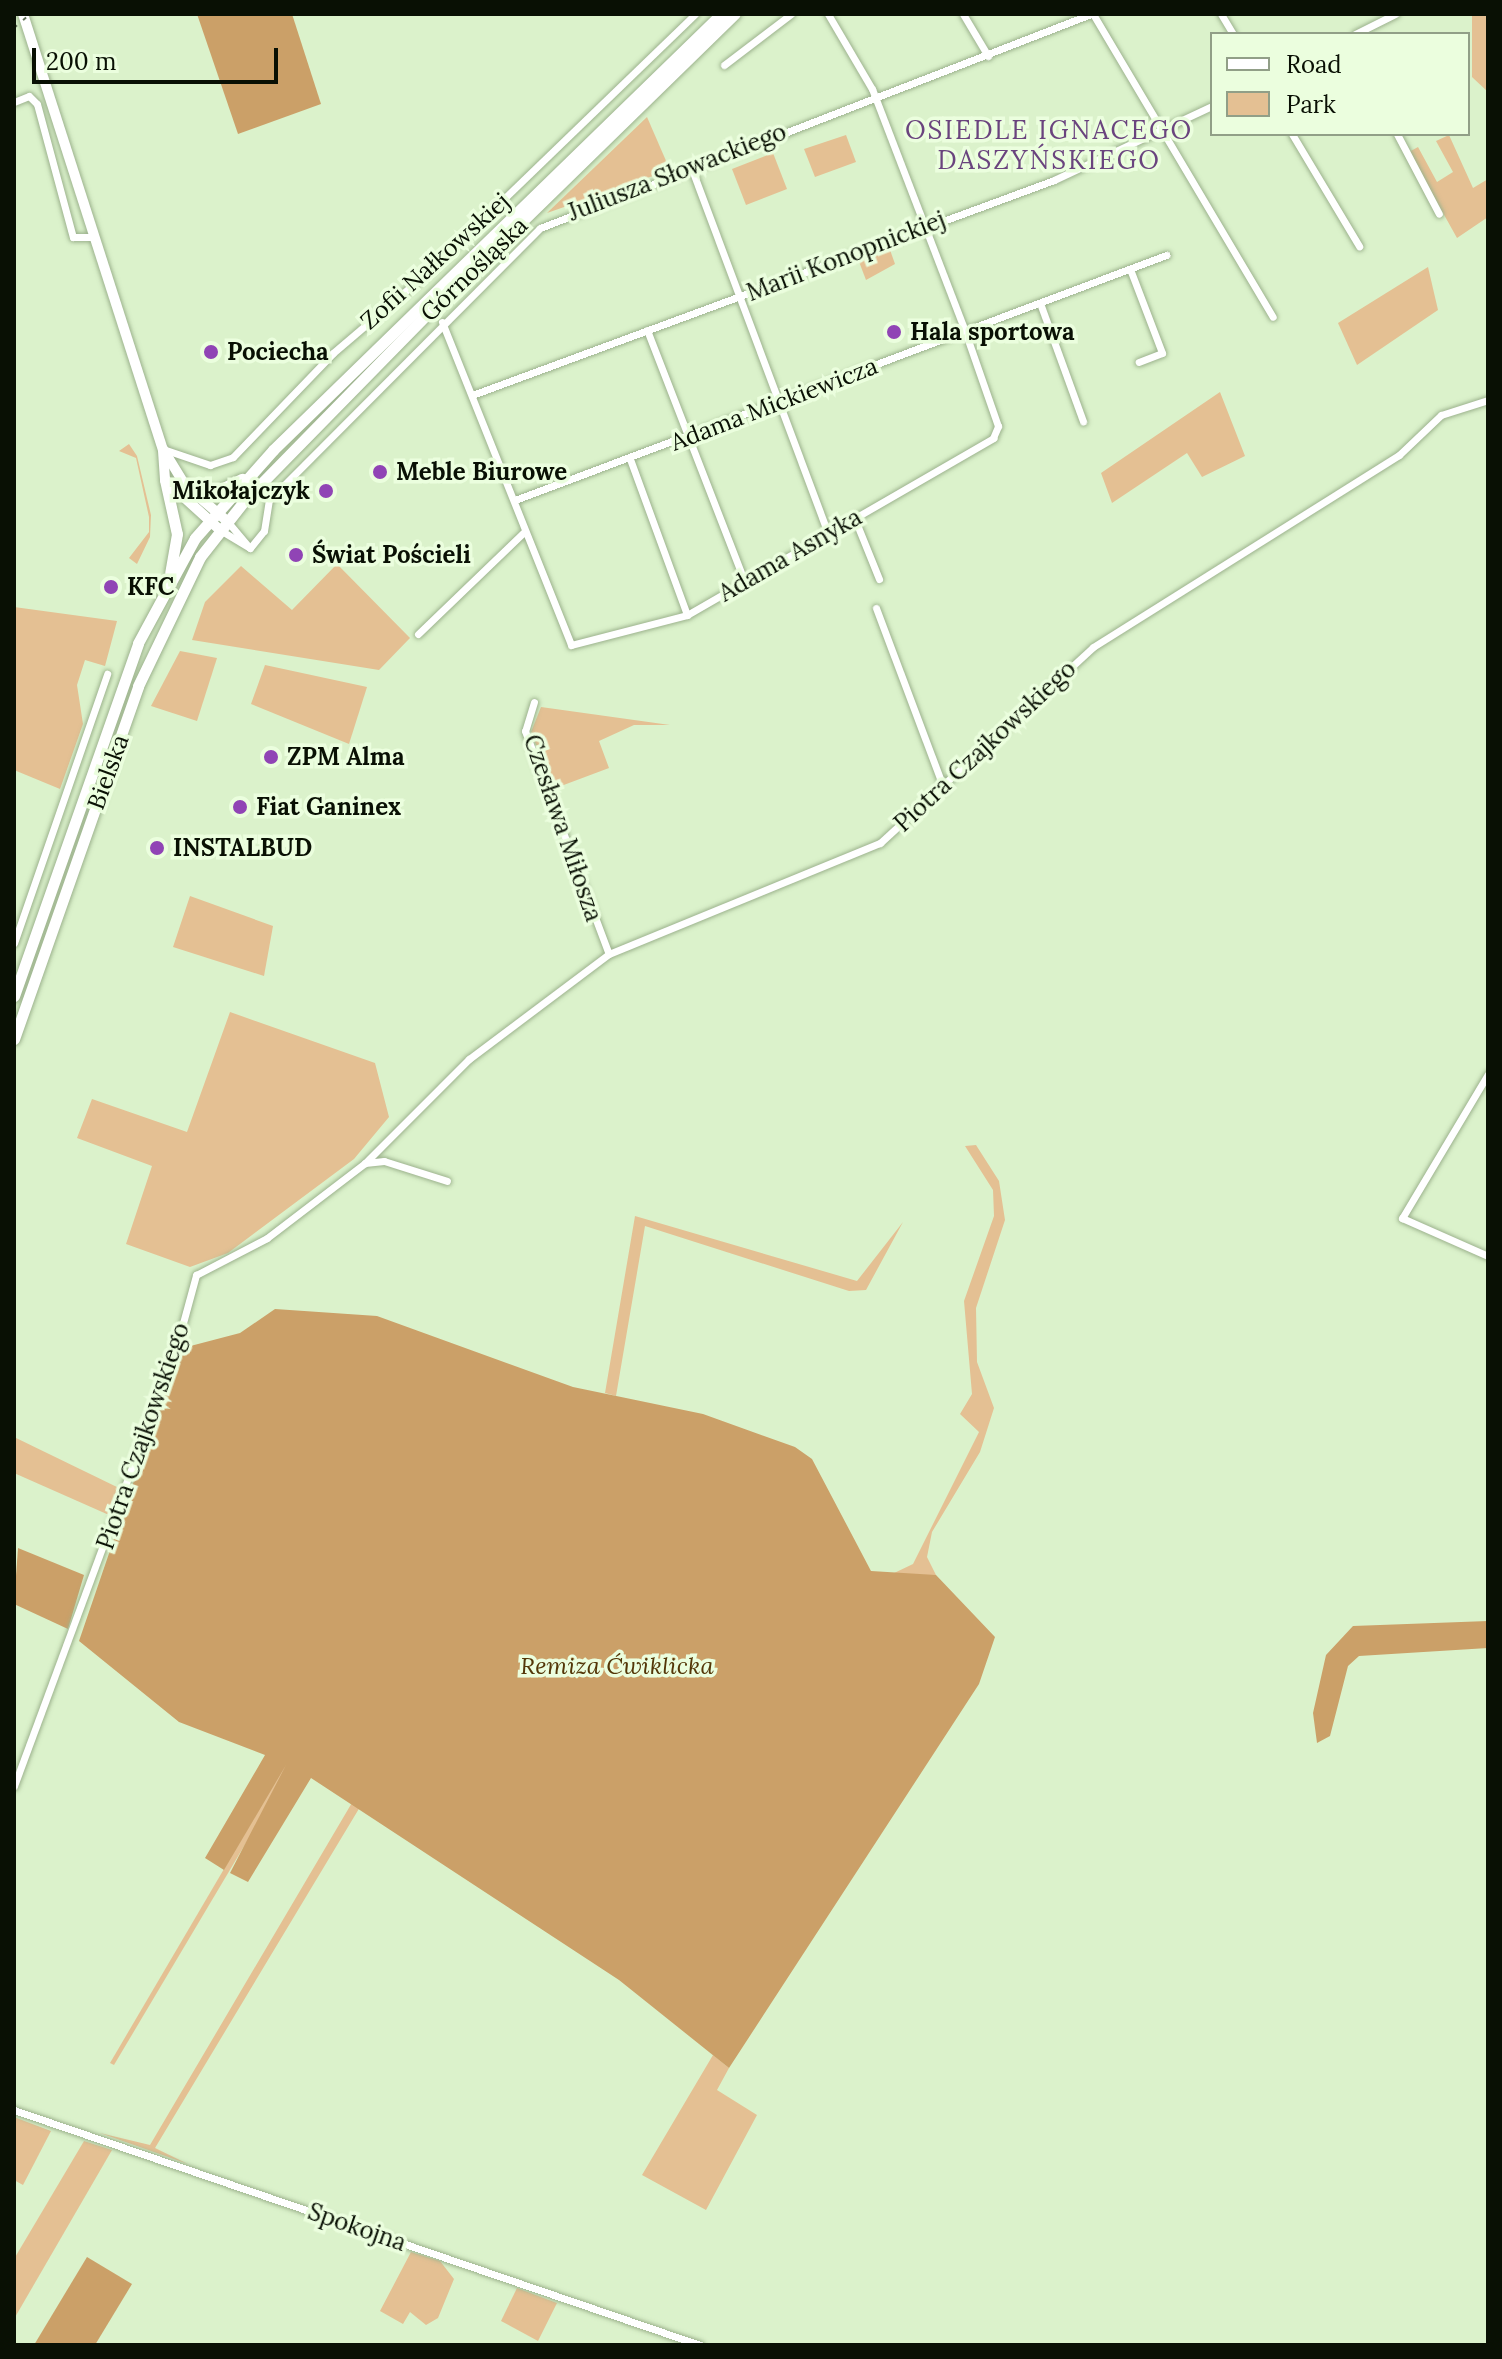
<!DOCTYPE html>
<html>
<head>
<meta charset="utf-8">
<style>
	body { margin:0 }
	#map { position:relative; width:1502px; height:2359px; overflow:hidden; background:#dbf2cb; font-family:Lora,serif }
	div>[style] { position:absolute }
	[style*='--x'] { left:calc(var(--x)*1px); top:calc(var(--y)*1px); width:calc(var(--w)*1px); rotate:calc(var(--a)*1deg) }
	.green>* { inset:0; background:#e4c093 }
	.forest>* { inset:0; background:#cba068 }
	.roads { filter:drop-shadow(0 0 2px #9cb28d) drop-shadow(0 0 2px #9cb28d) }
	.minor>* { height:7px; margin:-3.5px; padding:0 3.5px; transform-origin:3.5px; border-radius:3.5px; background:#fff }
	.secondary>* { height:10px; margin:-5px; padding:0 5px; transform-origin:5px; border-radius:5px; background:#fff }
	.primary>* { height:11px; margin:-5.5px; padding:0 5.5px; transform-origin:5.5px; border-radius:5.5px; background:#fff }
	.rail>* { height:2px; margin-top:-1px; transform-origin:0; background:repeating-linear-gradient(90deg,#616f57 0 4px,transparent 0 12px) }
	.dots>* { width:22px; height:22px; translate:-50% -50%; box-sizing:border-box; border:4px solid #ebfede; border-radius:50% }
	span { translate:-50% -50%; white-space:nowrap; text-align:center; line-height:1.15; -webkit-text-stroke:7px #ebfede; paint-order:stroke }
	.street-label { font-size:24px; color:#091004 }
	.poi-label { font-size:24px; color:#091004; font-weight:700 }
	.left { translate:0 -50%; text-align:left }
	.right { translate:-100% -50%; text-align:right }
	.park-label { font-size:24px; color:#533607; font-style:italic }
	.neighbourhood-label { font-size:26px; color:#6a447e; letter-spacing:2px }
	.frame { position:absolute; inset:0; border:16px solid #091004; pointer-events:none }
	.legend { position:absolute; left:1210px; top:32px; width:260px; height:104px; box-sizing:border-box; background:#ebfede; border:2px solid #919f87; margin:0; padding:10px 14px; list-style:none; font-size:24px; color:#091004 }
	.legend li { display:flex; align-items:center; gap:16px; height:40px }
	.legend b { width:40px; border:2px solid #919f87 }
	.scale { position:absolute; left:32px; top:48px; width:246px; height:36px; box-sizing:border-box; border:4px solid #091004; border-top:0; padding-left:10px; font-size:24px; line-height:28px; white-space:nowrap; color:#091004; -webkit-text-stroke:6px #ebfede; paint-order:stroke }
</style>
</head>
<body>
<div id="map">
	<div class="green">
		<i style="clip-path:polygon(1472px 14px,1488px 14px,1488px 92px,1472px 77px)"></i>
		<i style="clip-path:polygon(647px 117px,670px 170px,547px 213px)"></i>
		<i style="clip-path:polygon(846px 135px,856px 162px,815px 177px,804px 149px)"></i>
		<i style="clip-path:polygon(1449px 135px,1473px 188px,1488px 179px,1488px 217px,1457px 238px,1409px 152px,1418px 147px,1437px 182px,1453px 172px,1436px 141px)"></i>
		<i style="clip-path:polygon(773px 153px,787px 189px,746px 205px,732px 169px)"></i>
		<i style="clip-path:polygon(889px 247px,895px 264px,866px 280px,858px 259px)"></i>
		<i style="clip-path:polygon(1428px 267px,1438px 310px,1357px 365px,1338px 323px)"></i>
		<i style="clip-path:polygon(1220px 392px,1245px 456px,1202px 477px,1187px 453px,1112px 503px,1101px 473px)"></i>
		<i style="clip-path:polygon(129px 444px,137px 456px,151px 515px,150px 537px,137px 564px,129px 558px,149px 532px,149px 517px,136px 458px,119px 451px)"></i>
		<i style="clip-path:polygon(337px 564px,410px 638px,379px 670px,192px 640px,205px 602px,241px 566px,292px 610px)"></i>
		<i style="clip-path:polygon(14px 607px,117px 621px,105px 666px,85px 660px,77px 685px,83px 724px,60px 789px,14px 770px)"></i>
		<i style="clip-path:polygon(180px 651px,217px 658px,197px 721px,151px 706px)"></i>
		<i style="clip-path:polygon(265px 665px,367px 687px,349px 744px,251px 704px)"></i>
		<i style="clip-path:polygon(541px 707px,670px 725px,634px 725px,599px 741px,609px 768px,553px 789px,531px 732px)"></i>
		<i style="clip-path:polygon(190px 896px,273px 926px,264px 976px,173px 947px)"></i>
		<i style="clip-path:polygon(230px 1012px,375px 1063px,389px 1117px,354px 1159px,228px 1253px,190px 1267px,126px 1244px,152px 1166px,77px 1138px,92px 1099px,187px 1132px)"></i>
		<i style="clip-path:polygon(976px 1145px,999px 1181px,1005px 1220px,976px 1308px,977px 1362px,994px 1408px,980px 1452px,932px 1532px,927px 1557px,936px 1575px,890px 1575px,913px 1564px,979px 1432px,960px 1414px,972px 1394px,964px 1301px,994px 1216px,993px 1190px,965px 1146px)"></i>
		<i style="clip-path:polygon(635px 1216px,857px 1281px,903px 1222px,866px 1290px,849px 1291px,645px 1226px,616px 1396px,605px 1393px)"></i>
		<i style="clip-path:polygon(14px 1437px,119px 1488px,109px 1515px,14px 1473px)"></i>
		<i style="clip-path:polygon(285px 1765px,291px 1767px,114px 2065px,110px 2063px)"></i>
		<i style="clip-path:polygon(353px 1801px,360px 1807px,155px 2148px,188px 2164px,100px 2133px,150px 2145px)"></i>
		<i style="clip-path:polygon(713px 2055px,729px 2068px,717px 2090px,757px 2115px,706px 2210px,642px 2175px)"></i>
		<i style="clip-path:polygon(14px 2117px,51px 2131px,23px 2185px,14px 2180px)"></i>
		<i style="clip-path:polygon(84px 2141px,112px 2150px,14px 2319px,14px 2259px)"></i>
		<i style="clip-path:polygon(411px 2252px,440px 2261px,454px 2279px,438px 2318px,426px 2325px,410px 2312px,403px 2324px,380px 2311px)"></i>
		<i style="clip-path:polygon(517px 2288px,557px 2303px,538px 2341px,501px 2321px)"></i>
	</div>
	<div class="forest">
		<i style="clip-path:polygon(197px 14px,292px 14px,321px 104px,238px 134px)"></i>
		<i style="clip-path:polygon(275px 1309px,377px 1316px,573px 1387px,703px 1414px,795px 1447px,812px 1459px,871px 1571px,936px 1575px,995px 1637px,979px 1684px,729px 2068px,619px 1980px,311px 1778px,248px 1882px,230px 1873px,286px 1765px,224px 1870px,205px 1858px,265px 1755px,179px 1722px,79px 1641px,179px 1349px,240px 1333px)"></i>
		<i style="clip-path:polygon(18px 1548px,84px 1575px,68px 1629px,14px 1604px)"></i>
		<i style="clip-path:polygon(1488px 1621px,1488px 1648px,1359px 1656px,1348px 1666px,1330px 1736px,1317px 1743px,1313px 1713px,1326px 1655px,1353px 1626px)"></i>
		<i style="clip-path:polygon(87px 2257px,132px 2284px,95px 2345px,34px 2345px)"></i>
	</div>
	<div class="roads">
		<div class="minor">
			<i style="--x:963;--y:14;--w:49;--a:59.2"></i>
			<i style="--x:1093;--y:14;--w:352;--a:59.3"></i>
			<i style="--x:1221;--y:14;--w:23;--a:59"></i>
			<i style="--x:1355;--y:34;--w:45;--a:-26.6"></i>
			<i style="--x:724;--y:65;--w:84;--a:-37.3"></i>
			<i style="--x:14;--y:102;--w:16;--a:-22"></i>
			<i style="--x:29;--y:96;--w:11;--a:45"></i>
			<i style="--x:37;--y:104;--w:138;--a:74.9"></i>
			<i style="--x:73;--y:237;--w:22;--a:0"></i>
			<i style="--x:1292;--y:134;--w:131;--a:59.1"></i>
			<i style="--x:1397;--y:134;--w:90;--a:62.3"></i>
			<i style="--x:691;--y:167;--w:392;--a:69.5"></i>
			<i style="--x:1130;--y:269;--w:90;--a:69.1"></i>
			<i style="--x:1162;--y:353;--w:25;--a:159"></i>
			<i style="--x:1040;--y:303;--w:126;--a:70"></i>
			<i style="--x:442;--y:322;--w:348;--a:68.2"></i>
			<i style="--x:571;--y:645;--w:120;--a:-14.5"></i>
			<i style="--x:687;--y:615;--w:354;--a:-30"></i>
			<i style="--x:993;--y:438;--w:13;--a:-67"></i>
			<i style="--x:998;--y:426;--w:101;--a:-109.2"></i>
			<i style="--x:965;--y:331;--w:259;--a:-111"></i>
			<i style="--x:872;--y:89;--w:87;--a:-120.4"></i>
			<i style="--x:647;--y:330;--w:271;--a:68.8"></i>
			<i style="--x:475;--y:394;--w:617;--a:-20.28"></i>
			<i style="--x:1054;--y:180;--w:174;--a:-25.1"></i>
			<i style="--x:163;--y:449;--w:50;--a:18.8"></i>
			<i style="--x:210;--y:465;--w:24;--a:-19"></i>
			<i style="--x:233;--y:457;--w:144;--a:-46.1"></i>
			<i style="--x:333;--y:353;--w:125;--a:-40.5"></i>
			<i style="--x:428;--y:272;--w:371;--a:-44"></i>
			<i style="--x:630;--y:459;--w:166;--a:69.9"></i>
			<i style="--x:515;--y:500;--w:696;--a:-20.62"></i>
			<i style="--x:854;--y:517;--w:67;--a:68"></i>
			<i style="--x:227;--y:521;--w:35;--a:50"></i>
			<i style="--x:220;--y:530;--w:35;--a:31"></i>
			<i style="--x:250;--y:548;--w:22;--a:-51"></i>
			<i style="--x:264;--y:531;--w:31;--a:-81"></i>
			<i style="--x:269;--y:500;--w:384;--a:-45.1"></i>
			<i style="--x:540;--y:228;--w:591;--a:-21.23"></i>
			<i style="--x:876;--y:608;--w:193;--a:69.4"></i>
			<i style="--x:418;--y:634;--w:146;--a:-43.9"></i>
			<i style="--x:534;--y:702;--w:30;--a:107"></i>
			<i style="--x:525;--y:731;--w:238;--a:69.4"></i>
			<i style="--x:14;--y:943;--w:285;--a:-70.9"></i>
			<i style="--x:1488;--y:1074;--w:168;--a:120.8"></i>
			<i style="--x:1402;--y:1218;--w:94;--a:23.8"></i>
			<i style="--x:365;--y:1163;--w:147;--a:-45"></i>
			<i style="--x:469;--y:1059;--w:175;--a:-36.9"></i>
			<i style="--x:609;--y:954;--w:293;--a:-22.3"></i>
			<i style="--x:880;--y:843;--w:289;--a:-42.6"></i>
			<i style="--x:1093;--y:647;--w:361;--a:-32.1"></i>
			<i style="--x:1399;--y:455;--w:58;--a:-43.6"></i>
			<i style="--x:1441;--y:415;--w:49;--a:-17.7"></i>
			<i style="--x:14;--y:1786;--w:470;--a:-69.7"></i>
			<i style="--x:177;--y:1345;--w:73;--a:-74.8"></i>
			<i style="--x:196;--y:1275;--w:80;--a:-27.5"></i>
			<i style="--x:267;--y:1238;--w:123;--a:-37.4"></i>
			<i style="--x:365;--y:1163;--w:19;--a:-6"></i>
			<i style="--x:384;--y:1161;--w:66;--a:17.6"></i>
			<i style="--x:14;--y:2110;--w:725;--a:18.91"></i>
		</div>
		<div class="secondary">
			<i style="--x:23;--y:14;--w:457;--a:72.2"></i>
			<i style="--x:163;--y:449;--w:42;--a:58.6"></i>
			<i style="--x:185;--y:485;--w:55;--a:40.6"></i>
			<i style="--x:163;--y:451;--w:29;--a:86"></i>
			<i style="--x:165;--y:480;--w:74;--a:42.3"></i>
		</div>
		<div class="primary">
			<i style="--x:165;--y:480;--w:55;--a:77.5"></i>
			<i style="--x:177;--y:534;--w:39;--a:100"></i>
			<i style="--x:185;--y:485;--w:33;--a:11"></i>
			<i style="--x:217;--y:491;--w:28;--a:-26"></i>
			<i style="--x:14;--y:996;--w:374;--a:-70.6"></i>
			<i style="--x:138;--y:643;--w:119;--a:-61.5"></i>
			<i style="--x:195;--y:538;--w:118;--a:-48.4"></i>
			<i style="--x:273;--y:450;--w:625;--a:-44.22"></i>
			<i style="--x:14;--y:1039;--w:374;--a:-70.6"></i>
			<i style="--x:138;--y:686;--w:143;--a:-64.3"></i>
			<i style="--x:200;--y:557;--w:73;--a:-51.7"></i>
			<i style="--x:245;--y:500;--w:257;--a:-45.6"></i>
			<i style="--x:425;--y:316;--w:433;--a:-44.3"></i>
		</div>
	</div>
	<div class="rail">
		<i style="--x:14;--y:28;--w:21;--a:-41"></i>
	</div>
	<div class="dots">
		<i style="left:894px;top:332px;background:#9044b5"></i>
		<i style="left:211px;top:352px;background:#9044b5"></i>
		<i style="left:380px;top:472px;background:#9044b5"></i>
		<i style="left:326px;top:491px;background:#9044b5"></i>
		<i style="left:296px;top:555px;background:#9044b5"></i>
		<i style="left:111px;top:587px;background:#9044b5"></i>
		<i style="left:271px;top:757px;background:#9044b5"></i>
		<i style="left:240px;top:807px;background:#9044b5"></i>
		<i style="left:157px;top:848px;background:#9044b5"></i>
	</div>
	<div class="street-label">
		<span style="left:677px;top:172px;rotate:-21deg">Juliusza Słowackiego</span>
		<span style="left:846px;top:256px;rotate:-21deg">Marii Konopnickiej</span>
		<span style="left:435px;top:261px;rotate:-42deg">Zofii Nałkowskiej</span>
		<span style="left:474px;top:269px;rotate:-44deg">Górnośląska</span>
		<span style="left:774px;top:404px;rotate:-21deg">Adama Mickiewicza</span>
		<span style="left:790px;top:555px;rotate:-30deg">Adama Asnyka</span>
		<span style="left:985px;top:746px;rotate:-43deg">Piotra Czajkowskiego</span>
		<span style="left:108px;top:772px;rotate:-70deg">Bielska</span>
		<span style="left:563px;top:828px;rotate:71deg">Czesława Miłosza</span>
		<span style="left:143px;top:1436px;rotate:-71deg">Piotra Czajkowskiego</span>
		<span style="left:357px;top:2227px;rotate:19deg">Spokojna</span>
	</div>
	<div class="poi-label">
		<span class="left" style="left:910px;top:332px">Hala sportowa</span>
		<span class="left" style="left:227px;top:352px">Pociecha</span>
		<span class="left" style="left:396px;top:472px">Meble Biurowe</span>
		<span class="right" style="left:310px;top:491px">Mikołajczyk</span>
		<span class="left" style="left:312px;top:555px">Świat Pościeli</span>
		<span class="left" style="left:127px;top:587px">KFC</span>
		<span class="left" style="left:287px;top:757px">ZPM Alma</span>
		<span class="left" style="left:256px;top:807px">Fiat Ganinex</span>
		<span class="left" style="left:173px;top:848px">INSTALBUD</span>
	</div>
	<div class="park-label">
		<span style="left:617px;top:1666px">Remiza Ćwiklicka</span>
	</div>
	<div class="neighbourhood-label">
		<span style="left:1049px;top:145px">OSIEDLE IGNACEGO<br>DASZYŃSKIEGO</span>
	</div>
	<div class="frame"></div>
	<ul class="legend">
	<li><b style="height:10px;background:#fff"></b>Road</li>
	<li><b style="height:22px;background:#e4c093"></b>Park</li>
	</ul>
	<div class="scale">200 m</div>
</div>
</body>
</html>
